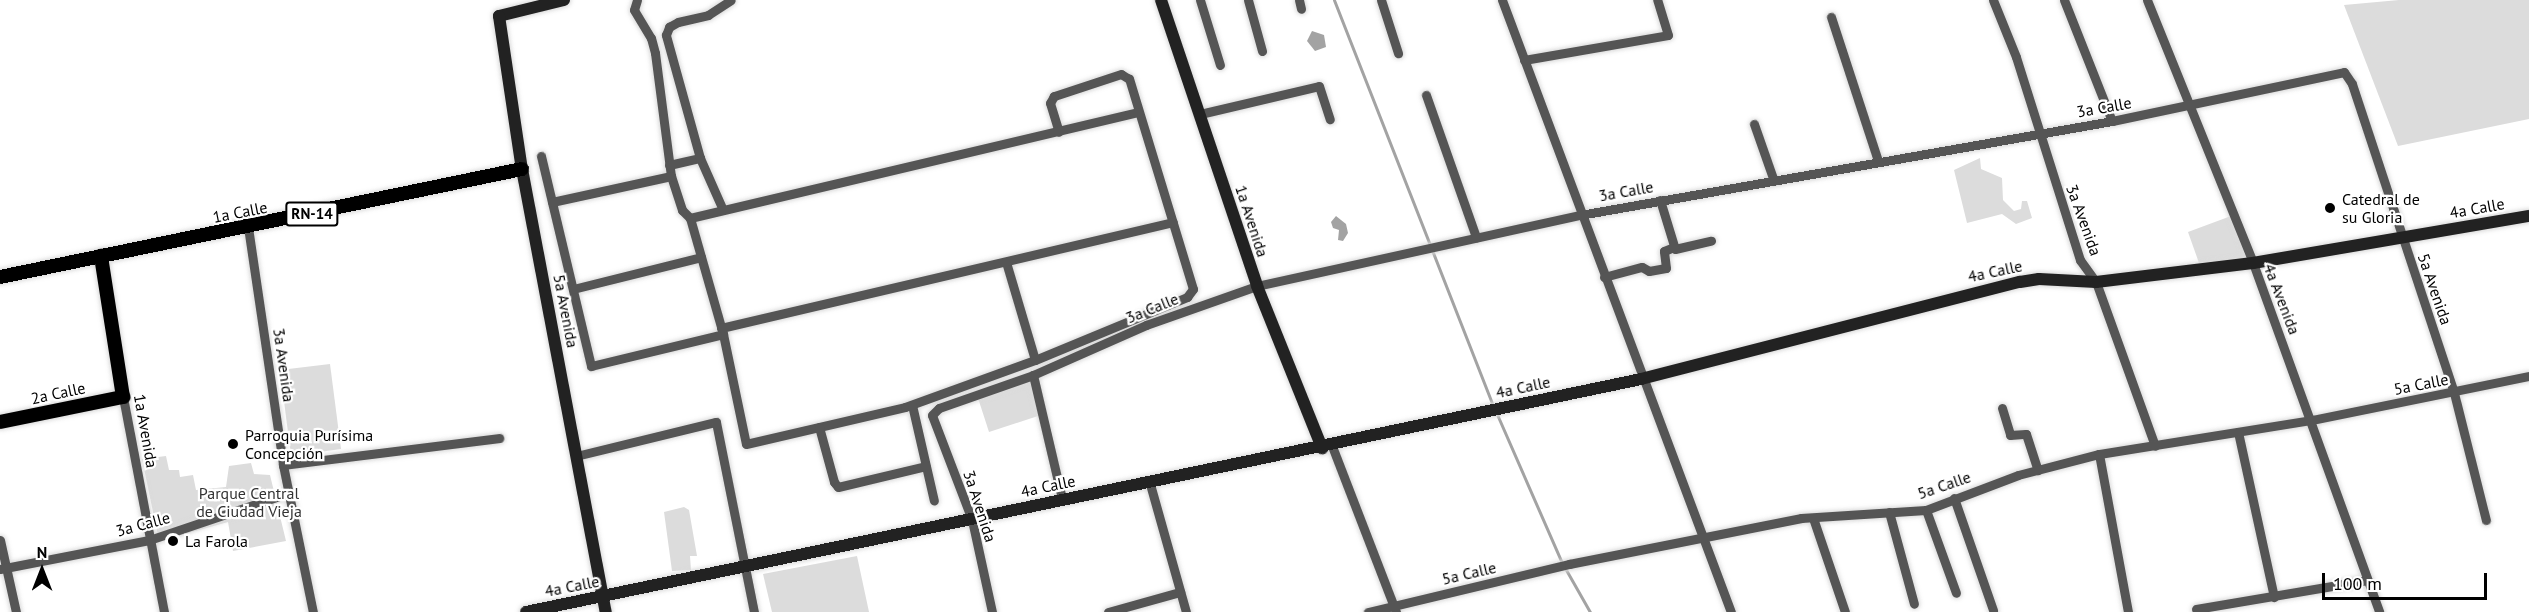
<!DOCTYPE html>
<html>
<head>
<meta charset="utf-8">
<style>
	body { margin:0 }
	#map { position:relative; width:2529px; height:612px; overflow:hidden; background:#fff; font-family:"PT Sans",sans-serif }
	div>[style] { position:absolute }
	[style*='--x'] { left:calc(var(--x)*1px); top:calc(var(--y)*1px); width:calc(var(--w)*1px); rotate:calc(var(--a)*1deg) }
	.green>* { inset:0; background:#dcdcdc }
	.water>* { inset:0; background:#a3a3a3 }
	.stream>* { height:3px; margin:-1.5px; padding:0 1.5px; transform-origin:1.5px; border-radius:1.5px; background:#a3a3a3 }
	.roads { filter:drop-shadow(0 0 2px #dbdbdb) drop-shadow(0 0 2px #dbdbdb) }
	.street>* { height:9px; margin:-4.5px; padding:0 4.5px; transform-origin:4.5px; border-radius:4.5px; background:#555 }
	.secondary>* { height:12px; margin:-6px; padding:0 6px; transform-origin:6px; border-radius:6px; background:#222 }
	.primary>* { height:14px; margin:-7px; padding:0 7px; transform-origin:7px; border-radius:7px; background:#000 }
	.dots>* { width:16px; height:16px; translate:-50% -50%; box-sizing:border-box; border:3px solid #fff; border-radius:50% }
	span { translate:-50% -50%; white-space:nowrap; text-align:center; line-height:1.15; -webkit-text-stroke:4.5px #fff; paint-order:stroke }
	.shield-label span { padding:2px 4px; background:#fff; border:2px solid; border-radius:4px; -webkit-text-stroke-width:0 }
	.shield-label { font-size:15px; color:#000; font-weight:700 }
	.street-label { font-size:16px; color:#000 }
	.poi-label { font-size:16px; color:#000 }
	.left { translate:0 -50%; text-align:left }
	.park-label { font-size:16px; color:#333 }
	.north { position:absolute; left:12px; top:540px; width:60px; height:60px; -webkit-text-stroke:4px #fff; paint-order:stroke; rotate:0deg; font-size:16px; font-weight:700; line-height:24px; text-align:center; color:#000 }
	.north::after { content:''; display:block; margin:auto; width:21px; height:27px; background:#000; clip-path:polygon(50% 0,100% 100%,50% 72%,0 100%) }
	.scale { position:absolute; left:2322px; top:573px; width:165px; height:27px; box-sizing:border-box; border:3px solid #000; border-top:0; padding-left:8px; font-size:18px; line-height:21px; white-space:nowrap; color:#000; -webkit-text-stroke:4px #fff; paint-order:stroke }
</style>
</head>
<body>
<div id="map">
	<div class="green">
		<i style="clip-path:polygon(2399px 0,2529px 0,2529px 119px,2398px 146px,2344px 5px)"></i>
		<i style="clip-path:polygon(1980px 158px,1981px 169px,2002px 178px,2003px 200px,2014px 211px,2021px 209px,2022px 201px,2027px 201px,2032px 218px,2016px 224px,2002px 214px,1967px 223px,1954px 170px)"></i>
		<i style="clip-path:polygon(2231px 216px,2247px 260px,2199px 263px,2188px 232px)"></i>
		<i style="clip-path:polygon(330px 364px,341px 449px,291px 456px,280px 370px)"></i>
		<i style="clip-path:polygon(1030px 381px,1041px 415px,989px 432px,978px 398px)"></i>
		<i style="clip-path:polygon(166px 456px,169px 470px,179px 470px,180px 477px,193px 475px,196px 490px,226px 487px,229px 466px,251px 463px,254px 474px,270px 475px,286px 541px,233px 551px,228px 522px,159px 541px,142px 459px)"></i>
		<i style="clip-path:polygon(684px 507px,689px 510px,697px 556px,690px 556px,691px 570px,672px 571px,664px 512px)"></i>
		<i style="clip-path:polygon(857px 556px,869px 612px,772px 612px,763px 574px)"></i>
	</div>
	<div class="water">
		<i style="clip-path:polygon(1312px 31px,1324px 35px,1326px 47px,1315px 51px,1307px 41px)"></i>
		<i style="clip-path:polygon(1336px 216px,1346px 224px,1348px 233px,1343px 241px,1338px 240px,1339px 230px,1333px 228px,1331px 222px)"></i>
	</div>
	<div class="stream">
		<i style="--x:1334;--y:0;--w:436;--a:68.6"></i>
		<i style="--x:1496;--y:412;--w:165;--a:66.4"></i>
		<i style="--x:1565;--y:568;--w:51;--a:60.4"></i>
	</div>
	<div class="roads">
		<div class="street">
			<i style="--x:637;--y:0;--w:10;--a:107"></i>
			<i style="--x:634;--y:10;--w:33;--a:59"></i>
			<i style="--x:651;--y:38;--w:16;--a:75"></i>
			<i style="--x:655;--y:53;--w:124;--a:82.6"></i>
			<i style="--x:671;--y:176;--w:36;--a:72"></i>
			<i style="--x:682;--y:210;--w:11;--a:45"></i>
			<i style="--x:690;--y:218;--w:121;--a:74.1"></i>
			<i style="--x:723;--y:334;--w:112;--a:78.2"></i>
			<i style="--x:746;--y:444;--w:163;--a:-13.1"></i>
			<i style="--x:905;--y:407;--w:138;--a:-19.9"></i>
			<i style="--x:1035;--y:360;--w:165;--a:-22.5"></i>
			<i style="--x:1187;--y:297;--w:10;--a:-53"></i>
			<i style="--x:1193;--y:289;--w:220;--a:-106.9"></i>
			<i style="--x:1129;--y:79;--w:9;--a:-148"></i>
			<i style="--x:1121;--y:74;--w:71;--a:161.8"></i>
			<i style="--x:1054;--y:96;--w:8;--a:120"></i>
			<i style="--x:1050;--y:103;--w:30;--a:73"></i>
			<i style="--x:1200;--y:0;--w:68;--a:72.9"></i>
			<i style="--x:1248;--y:0;--w:53;--a:74.6"></i>
			<i style="--x:1299;--y:0;--w:9;--a:77"></i>
			<i style="--x:1381;--y:0;--w:56;--a:72.2"></i>
			<i style="--x:1502;--y:0;--w:653;--a:69.49"></i>
			<i style="--x:1993;--y:0;--w:61;--a:68"></i>
			<i style="--x:2016;--y:57;--w:213;--a:72.5"></i>
			<i style="--x:2080;--y:260;--w:27;--a:54"></i>
			<i style="--x:2096;--y:282;--w:174;--a:70.2"></i>
			<i style="--x:2064;--y:0;--w:130;--a:68.4"></i>
			<i style="--x:2147;--y:0;--w:284;--a:68"></i>
			<i style="--x:2253;--y:263;--w:371;--a:70.1"></i>
			<i style="--x:1831;--y:17;--w:151;--a:71.9"></i>
			<i style="--x:1524;--y:60;--w:146;--a:-9.8"></i>
			<i style="--x:1668;--y:35;--w:37;--a:-107"></i>
			<i style="--x:1426;--y:95;--w:151;--a:70.6"></i>
			<i style="--x:1200;--y:114;--w:122;--a:-13.2"></i>
			<i style="--x:1319;--y:86;--w:35;--a:72"></i>
			<i style="--x:1754;--y:124;--w:60;--a:70.7"></i>
			<i style="--x:541;--y:156;--w:216;--a:76.6"></i>
			<i style="--x:591;--y:366;--w:136;--a:-13.6"></i>
			<i style="--x:669;--y:165;--w:32;--a:-13"></i>
			<i style="--x:1660;--y:200;--w:51;--a:73"></i>
			<i style="--x:1675;--y:249;--w:37;--a:-13"></i>
			<i style="--x:552;--y:202;--w:122;--a:-12.3"></i>
			<i style="--x:723;--y:210;--w:57;--a:-113.9"></i>
			<i style="--x:700;--y:158;--w:128;--a:-105.5"></i>
			<i style="--x:666;--y:35;--w:9;--a:-69"></i>
			<i style="--x:669;--y:27;--w:10;--a:-29"></i>
			<i style="--x:678;--y:22;--w:31;--a:-13"></i>
			<i style="--x:708;--y:15;--w:27;--a:-33"></i>
			<i style="--x:690;--y:218;--w:460;--a:-13.3"></i>
			<i style="--x:248;--y:227;--w:241;--a:81.6"></i>
			<i style="--x:283;--y:465;--w:150;--a:78.5"></i>
			<i style="--x:1006;--y:262;--w:102;--a:73.5"></i>
			<i style="--x:1604;--y:277;--w:39;--a:-15"></i>
			<i style="--x:1642;--y:267;--w:8;--a:30"></i>
			<i style="--x:1649;--y:271;--w:17;--a:-10"></i>
			<i style="--x:1666;--y:268;--w:17;--a:-97"></i>
			<i style="--x:1664;--y:251;--w:11;--a:-22"></i>
			<i style="--x:573;--y:289;--w:132;--a:-14"></i>
			<i style="--x:721;--y:328;--w:464;--a:-13.2"></i>
			<i style="--x:1033;--y:375;--w:127;--a:76.8"></i>
			<i style="--x:123;--y:397;--w:219;--a:79.2"></i>
			<i style="--x:912;--y:405;--w:98;--a:77.1"></i>
			<i style="--x:2002;--y:408;--w:28;--a:73"></i>
			<i style="--x:2010;--y:435;--w:16;--a:-4"></i>
			<i style="--x:2026;--y:434;--w:38;--a:72"></i>
			<i style="--x:819;--y:427;--w:57;--a:74.7"></i>
			<i style="--x:834;--y:482;--w:6;--a:51"></i>
			<i style="--x:838;--y:487;--w:90;--a:-13.4"></i>
			<i style="--x:2238;--y:432;--w:169;--a:77.7"></i>
			<i style="--x:1332;--y:446;--w:178;--a:68.9"></i>
			<i style="--x:2099;--y:454;--w:161;--a:79.6"></i>
			<i style="--x:576;--y:456;--w:144;--a:-13.7"></i>
			<i style="--x:716;--y:422;--w:194;--a:78.7"></i>
			<i style="--x:283;--y:465;--w:218;--a:-7.1"></i>
			<i style="--x:1150;--y:484;--w:133;--a:74.3"></i>
			<i style="--x:1954;--y:498;--w:119;--a:70.8"></i>
			<i style="--x:1926;--y:510;--w:88;--a:70.1"></i>
			<i style="--x:1889;--y:512;--w:95;--a:74.8"></i>
			<i style="--x:1813;--y:518;--w:99;--a:71.2"></i>
			<i style="--x:0;--y:540;--w:74;--a:77.5"></i>
			<i style="--x:0;--y:569;--w:152;--a:-11"></i>
			<i style="--x:149;--y:540;--w:148;--a:-18.6"></i>
			<i style="--x:2196;--y:609;--w:174;--a:-9.6"></i>
			<i style="--x:992;--y:612;--w:94;--a:-102.3"></i>
			<i style="--x:972;--y:520;--w:112;--a:-110.9"></i>
			<i style="--x:932;--y:415;--w:10;--a:-45"></i>
			<i style="--x:939;--y:408;--w:100;--a:-19.3"></i>
			<i style="--x:1033;--y:375;--w:124;--a:-23.9"></i>
			<i style="--x:1146;--y:325;--w:118;--a:-19.4"></i>
			<i style="--x:1257;--y:286;--w:331;--a:-12.4"></i>
			<i style="--x:1580;--y:215;--w:540;--a:-10.02"></i>
			<i style="--x:2112;--y:121;--w:237;--a:-11.9"></i>
			<i style="--x:2344;--y:72;--w:14;--a:56"></i>
			<i style="--x:2352;--y:84;--w:325;--a:71.7"></i>
			<i style="--x:2454;--y:393;--w:131;--a:75.9"></i>
			<i style="--x:1108;--y:612;--w:75;--a:-15.5"></i>
			<i style="--x:1368;--y:612;--w:207;--a:-13.4"></i>
			<i style="--x:1569;--y:564;--w:237;--a:-11.2"></i>
			<i style="--x:1801;--y:518;--w:125;--a:-3.7"></i>
			<i style="--x:1926;--y:510;--w:98;--a:-20.8"></i>
			<i style="--x:2018;--y:475;--w:84;--a:-14.5"></i>
			<i style="--x:2099;--y:454;--w:216;--a:-9.1"></i>
			<i style="--x:2312;--y:420;--w:221;--a:-11.5"></i>
		</div>
		<div class="secondary">
			<i style="--x:564;--y:0;--w:67;--a:166.2"></i>
			<i style="--x:499;--y:16;--w:155;--a:81.5"></i>
			<i style="--x:522;--y:169;--w:451;--a:79.3"></i>
			<i style="--x:1161;--y:0;--w:302;--a:71.4"></i>
			<i style="--x:1257;--y:286;--w:175;--a:68.1"></i>
			<i style="--x:526;--y:612;--w:1139;--a:-11.8"></i>
			<i style="--x:1641;--y:379;--w:391;--a:-14.4"></i>
			<i style="--x:2020;--y:282;--w:19;--a:-9"></i>
			<i style="--x:2039;--y:279;--w:57;--a:3"></i>
			<i style="--x:2096;--y:282;--w:158;--a:-6.9"></i>
			<i style="--x:2253;--y:263;--w:280;--a:-9.7"></i>
		</div>
		<div class="primary">
			<i style="--x:0;--y:277;--w:533;--a:-11.69"></i>
			<i style="--x:0;--y:422;--w:126;--a:-11.5"></i>
			<i style="--x:123;--y:397;--w:143;--a:-98.9"></i>
		</div>
	</div>
	<div class="dots">
		<i style="left:2330px;top:208px;background:#000"></i>
		<i style="left:233px;top:444px;background:#000"></i>
		<i style="left:173px;top:541px;background:#000"></i>
	</div>
	<div class="shield-label">
		<span style="left:312px;top:214px">RN-14</span>
	</div>
	<div class="street-label">
		<span style="left:2104px;top:107px;rotate:-10deg">3a Calle</span>
		<span style="left:1626px;top:191px;rotate:-10deg">3a Calle</span>
		<span style="left:2477px;top:208px;rotate:-10deg">4a Calle</span>
		<span style="left:240px;top:212px;rotate:-11deg">1a Calle</span>
		<span style="left:2084px;top:220px;rotate:70deg">3a Avenida</span>
		<span style="left:1252px;top:221px;rotate:72deg">1a Avenida</span>
		<span style="left:1995px;top:271px;rotate:-12deg">4a Calle</span>
		<span style="left:2435px;top:289px;rotate:71deg">5a Avenida</span>
		<span style="left:2282px;top:299px;rotate:69deg">4a Avenida</span>
		<span style="left:1152px;top:308px;rotate:-22deg">3a Calle</span>
		<span style="left:566px;top:311px;rotate:79deg">5a Avenida</span>
		<span style="left:284px;top:365px;rotate:82deg">3a Avenida</span>
		<span style="left:2421px;top:384px;rotate:-11deg">5a Calle</span>
		<span style="left:1523px;top:387px;rotate:-12deg">4a Calle</span>
		<span style="left:58px;top:393px;rotate:-12deg">2a Calle</span>
		<span style="left:146px;top:431px;rotate:80deg">1a Avenida</span>
		<span style="left:1944px;top:485px;rotate:-19deg">5a Calle</span>
		<span style="left:1048px;top:486px;rotate:-12deg">4a Calle</span>
		<span style="left:980px;top:506px;rotate:72deg">3a Avenida</span>
		<span style="left:143px;top:524px;rotate:-15deg">3a Calle</span>
		<span style="left:1469px;top:573px;rotate:-13deg">5a Calle</span>
		<span style="left:572px;top:586px;rotate:-11deg">4a Calle</span>
	</div>
	<div class="poi-label">
		<span class="left" style="left:2342px;top:208px">Catedral de<br>su Gloria</span>
		<span class="left" style="left:245px;top:444px">Parroquia Purísima<br>Concepción</span>
		<span class="left" style="left:185px;top:541px">La Farola</span>
	</div>
	<div class="park-label">
		<span style="left:249px;top:502px">Parque Central<br>de Ciudad Vieja</span>
	</div>
	<div class="north">N</div>
	<div class="scale">100 m</div>
</div>
</body>
</html>
